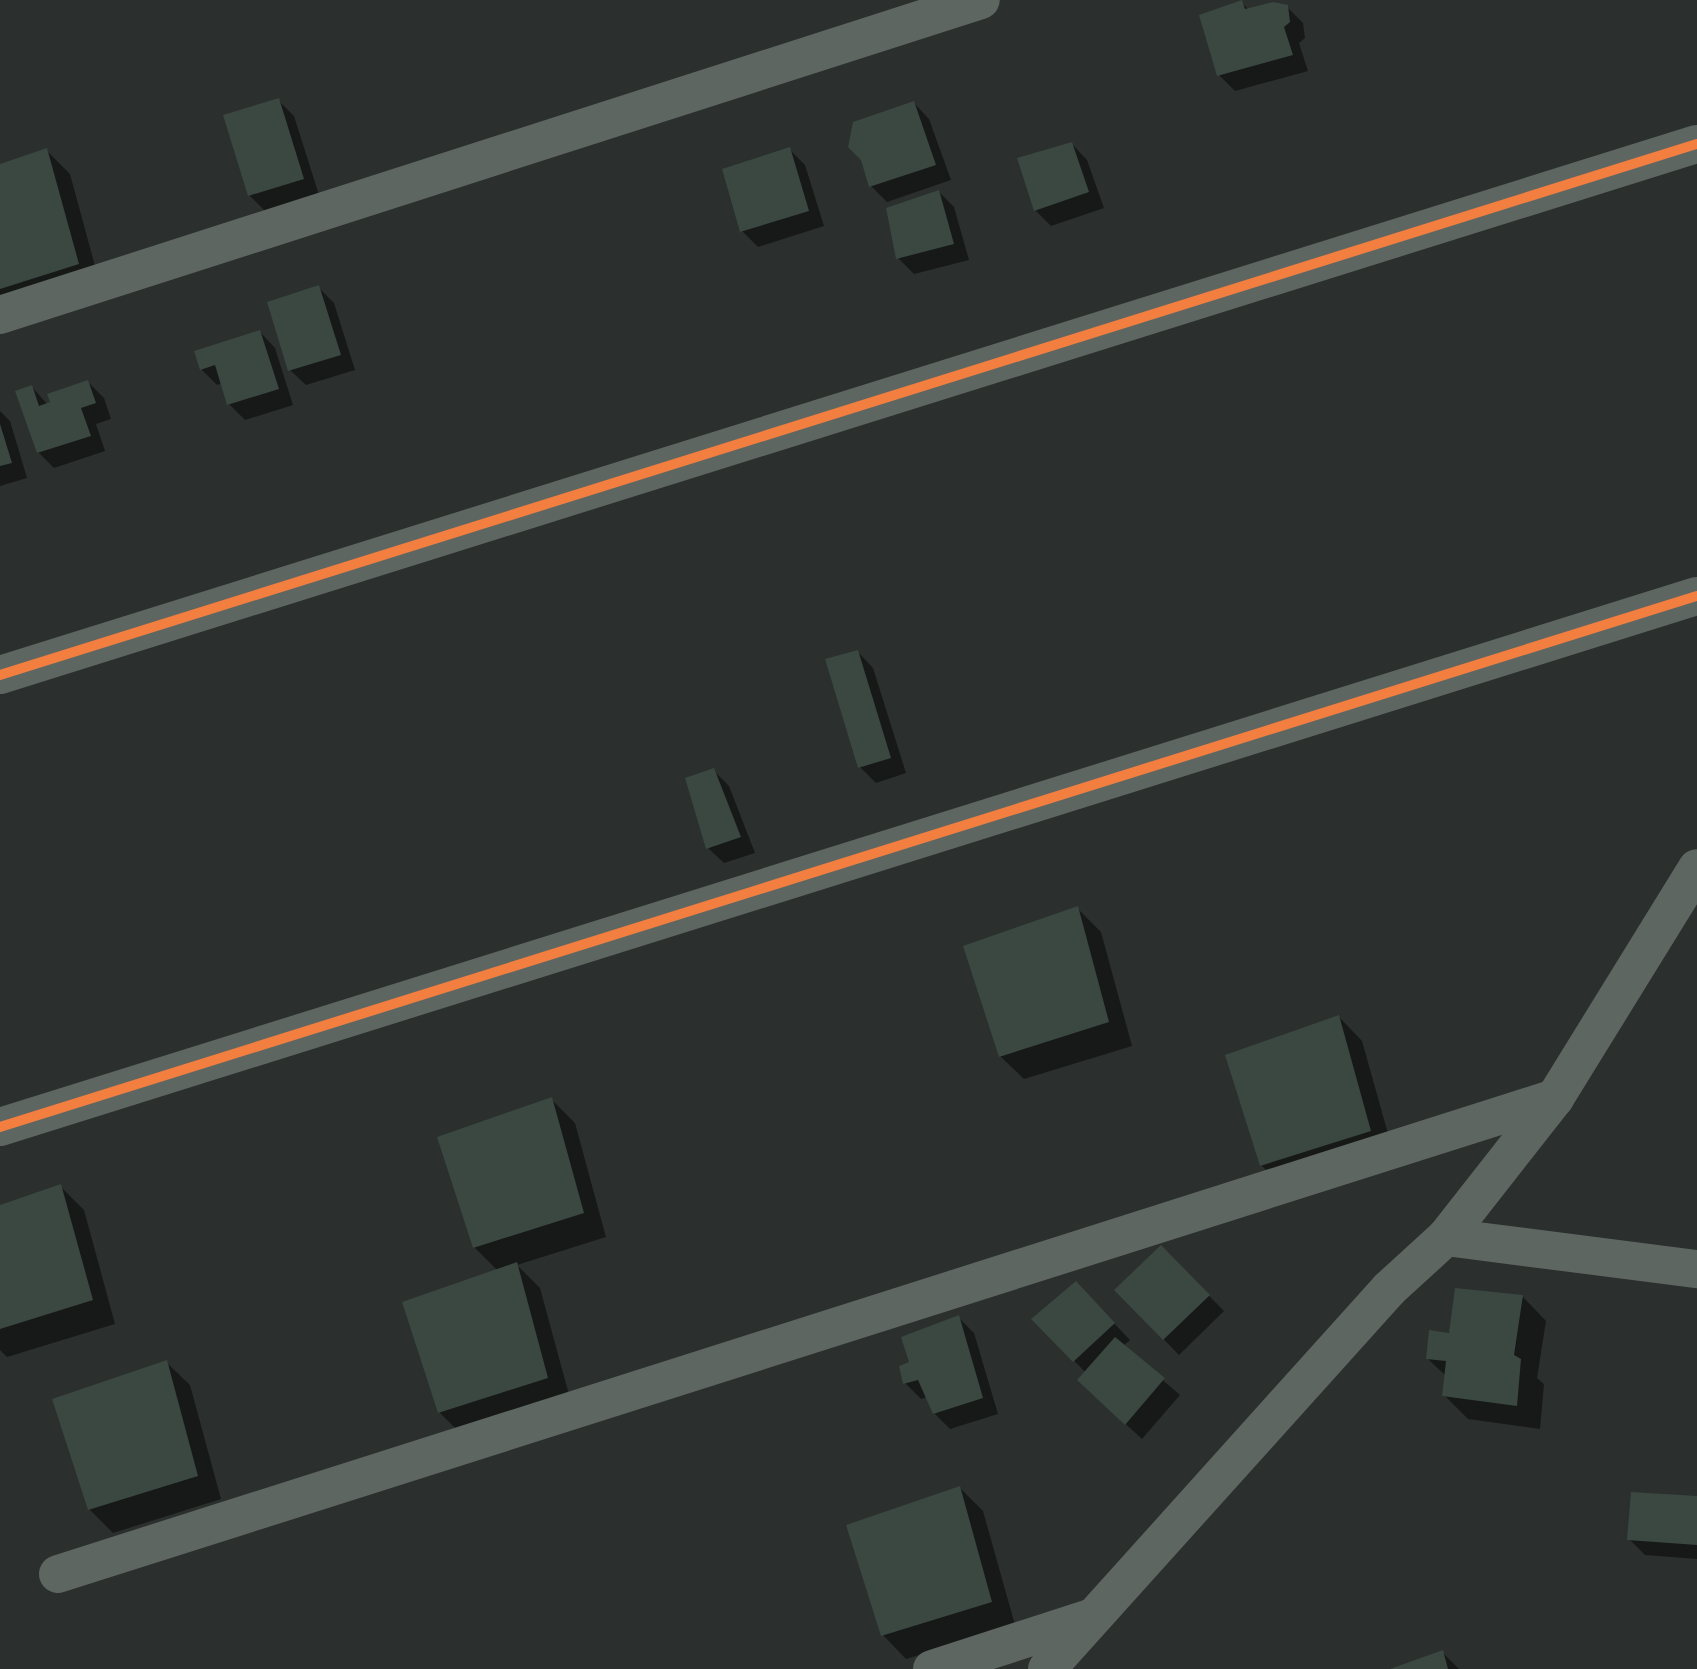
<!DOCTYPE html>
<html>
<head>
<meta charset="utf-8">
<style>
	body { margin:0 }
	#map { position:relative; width:1697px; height:1669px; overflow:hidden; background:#2b2f2d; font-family:Lora,serif }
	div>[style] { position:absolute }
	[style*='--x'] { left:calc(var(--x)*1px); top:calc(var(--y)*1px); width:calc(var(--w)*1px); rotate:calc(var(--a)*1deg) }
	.shadow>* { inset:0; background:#0007 }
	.building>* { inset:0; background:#3a4841 }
	.minor>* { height:38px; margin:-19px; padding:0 19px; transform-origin:19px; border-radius:19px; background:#5e6662 }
	.cycleway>* { height:10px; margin:-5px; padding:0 5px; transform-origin:5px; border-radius:5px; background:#f27e40 }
	span { translate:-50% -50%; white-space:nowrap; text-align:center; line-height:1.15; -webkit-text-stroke:5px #212623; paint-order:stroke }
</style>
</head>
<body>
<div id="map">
	<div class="shadow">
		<i style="clip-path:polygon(1241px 2px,1249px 10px,1287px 7px,1303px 23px,1305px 38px,1299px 43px,1308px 71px,1235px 91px,1219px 75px)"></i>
		<i style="clip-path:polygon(278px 100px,294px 116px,319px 195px,265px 211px,249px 195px)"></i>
		<i style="clip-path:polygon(914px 103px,929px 119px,951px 180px,887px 202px,871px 186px)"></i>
		<i style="clip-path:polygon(1072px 144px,1087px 160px,1104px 208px,1051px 226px,1035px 210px)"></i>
		<i style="clip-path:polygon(789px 149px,805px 165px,824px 226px,758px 247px,742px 231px)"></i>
		<i style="clip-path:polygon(46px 150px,70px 174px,101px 288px,0 319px,0 166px)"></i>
		<i style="clip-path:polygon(939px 192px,954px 207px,969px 260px,914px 274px,898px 258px)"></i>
		<i style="clip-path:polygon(318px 287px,334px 303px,355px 370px,306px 385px,290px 370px)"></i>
		<i style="clip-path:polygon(260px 332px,275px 348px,293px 405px,245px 420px,229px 404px,222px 383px,217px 385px,201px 369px)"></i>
		<i style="clip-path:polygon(88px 382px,104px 398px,111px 419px,96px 424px,105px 451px,54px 468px,38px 452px,32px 387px,48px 405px)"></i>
		<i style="clip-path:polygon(0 411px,10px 421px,27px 478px,0 486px)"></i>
		<i style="clip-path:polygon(858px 652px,873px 668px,906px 773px,876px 783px,860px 767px)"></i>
		<i style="clip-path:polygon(713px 770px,729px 786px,755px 853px,724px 863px,708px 848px)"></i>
		<i style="clip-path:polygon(1077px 908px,1101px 932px,1132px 1046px,1024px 1079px,1000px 1056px)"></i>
		<i style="clip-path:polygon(1339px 1017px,1362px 1041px,1394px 1155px,1285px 1189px,1261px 1165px)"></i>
		<i style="clip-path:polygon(551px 1099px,575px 1123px,606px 1237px,517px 1265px,540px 1288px,571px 1402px,463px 1436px,439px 1412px,498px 1271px,474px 1247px)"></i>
		<i style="clip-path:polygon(60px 1186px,84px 1210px,115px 1324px,7px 1357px,0 1350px,0 1207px)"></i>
		<i style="clip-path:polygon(1161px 1247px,1224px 1311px,1179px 1355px,1116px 1290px)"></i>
		<i style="clip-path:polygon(1523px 1297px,1546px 1321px,1537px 1378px,1544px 1384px,1540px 1429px,1468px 1419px,1444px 1395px,1446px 1376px,1428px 1359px,1451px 1336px)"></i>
		<i style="clip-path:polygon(1091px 1299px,1130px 1340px,1123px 1346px,1180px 1395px,1142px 1439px,1095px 1396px,1086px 1373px,1034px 1319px)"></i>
		<i style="clip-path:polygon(958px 1317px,974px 1333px,998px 1414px,950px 1429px,934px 1413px,927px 1397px,921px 1399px,905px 1383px,911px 1363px)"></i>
		<i style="clip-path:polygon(166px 1362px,190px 1385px,221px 1499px,113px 1533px,89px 1509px)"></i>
		<i style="clip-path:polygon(960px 1488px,983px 1511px,1015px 1625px,906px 1659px,883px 1635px)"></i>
		<i style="clip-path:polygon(1697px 1498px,1697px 1559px,1645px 1555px,1629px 1539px)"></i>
		<i style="clip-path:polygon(1442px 1652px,1459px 1669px,1394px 1669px)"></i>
	</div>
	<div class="building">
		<i style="clip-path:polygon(1242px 0,1245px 9px,1273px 2px,1288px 5px,1290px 22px,1284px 27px,1293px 55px,1217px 76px,1199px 15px)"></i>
		<i style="clip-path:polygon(279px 98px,304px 179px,248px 196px,223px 115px)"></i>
		<i style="clip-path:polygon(914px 101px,936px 165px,869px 187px,861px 160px,848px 147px,853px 122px)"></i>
		<i style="clip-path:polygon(1072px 142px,1089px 192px,1034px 211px,1017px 158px)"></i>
		<i style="clip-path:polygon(790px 147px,809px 211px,740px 232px,722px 169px)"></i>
		<i style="clip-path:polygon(47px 148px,79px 264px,0 289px,0 164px)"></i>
		<i style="clip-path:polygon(939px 190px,954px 244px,896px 259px,886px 208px)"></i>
		<i style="clip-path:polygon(319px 285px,341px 355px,288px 371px,267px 302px)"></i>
		<i style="clip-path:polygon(260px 330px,279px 389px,227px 405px,215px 365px,200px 370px,194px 351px)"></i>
		<i style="clip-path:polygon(88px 380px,96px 403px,81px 408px,91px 436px,37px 453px,15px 391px,32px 385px,39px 406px,50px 402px,47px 394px)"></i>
		<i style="clip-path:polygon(0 424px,12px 463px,0 466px)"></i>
		<i style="clip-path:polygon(858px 650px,891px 758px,858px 768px,825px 659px)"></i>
		<i style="clip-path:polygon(714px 768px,741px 837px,706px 849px,685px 778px)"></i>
		<i style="clip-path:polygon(1078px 906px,1109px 1022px,999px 1057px,963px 946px)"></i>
		<i style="clip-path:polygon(1339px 1015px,1371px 1131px,1260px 1166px,1225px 1055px)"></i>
		<i style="clip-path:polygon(552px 1097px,584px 1213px,473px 1248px,437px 1137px)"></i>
		<i style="clip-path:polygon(61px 1184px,93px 1300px,0 1329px,0 1205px)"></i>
		<i style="clip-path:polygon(1161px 1245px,1210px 1295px,1163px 1340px,1114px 1290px)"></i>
		<i style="clip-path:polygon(517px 1262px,548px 1378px,438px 1413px,402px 1302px)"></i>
		<i style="clip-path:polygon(1076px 1281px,1115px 1323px,1073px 1362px,1031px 1319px)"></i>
		<i style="clip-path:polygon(1455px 1288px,1523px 1295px,1514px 1355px,1521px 1359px,1517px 1406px,1442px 1396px,1446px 1361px,1426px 1359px,1429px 1330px,1449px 1333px)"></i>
		<i style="clip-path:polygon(959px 1315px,983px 1398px,933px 1414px,918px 1380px,903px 1384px,899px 1366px,909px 1362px,901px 1337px)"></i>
		<i style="clip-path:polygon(1115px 1337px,1165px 1378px,1125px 1425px,1077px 1380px)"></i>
		<i style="clip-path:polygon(167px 1360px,198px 1476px,88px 1510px,52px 1399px)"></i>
		<i style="clip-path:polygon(960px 1486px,992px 1602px,881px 1636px,846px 1525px)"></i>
		<i style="clip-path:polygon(1631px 1492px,1697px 1496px,1697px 1545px,1627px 1540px)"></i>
		<i style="clip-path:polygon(1443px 1650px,1448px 1669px,1390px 1669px)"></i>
	</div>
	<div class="minor">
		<i style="--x:0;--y:315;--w:1030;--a:-17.8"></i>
		<i style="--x:0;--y:675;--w:1778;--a:-17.38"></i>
		<i style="--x:0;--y:1127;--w:1778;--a:-17.38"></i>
		<i style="--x:1446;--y:1237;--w:253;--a:7.3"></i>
		<i style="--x:58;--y:1574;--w:1571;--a:-17.64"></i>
		<i style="--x:932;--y:1669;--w:169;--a:-17.9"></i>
		<i style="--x:1047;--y:1669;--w:511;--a:-48.01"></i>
		<i style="--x:1389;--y:1289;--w:77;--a:-42.4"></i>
		<i style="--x:1446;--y:1237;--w:177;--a:-51.9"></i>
		<i style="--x:1555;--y:1098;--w:270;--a:-58.3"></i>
	</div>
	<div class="cycleway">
		<i style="--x:0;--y:675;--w:1778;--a:-17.38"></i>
		<i style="--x:0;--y:1127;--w:1778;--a:-17.38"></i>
	</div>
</div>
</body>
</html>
